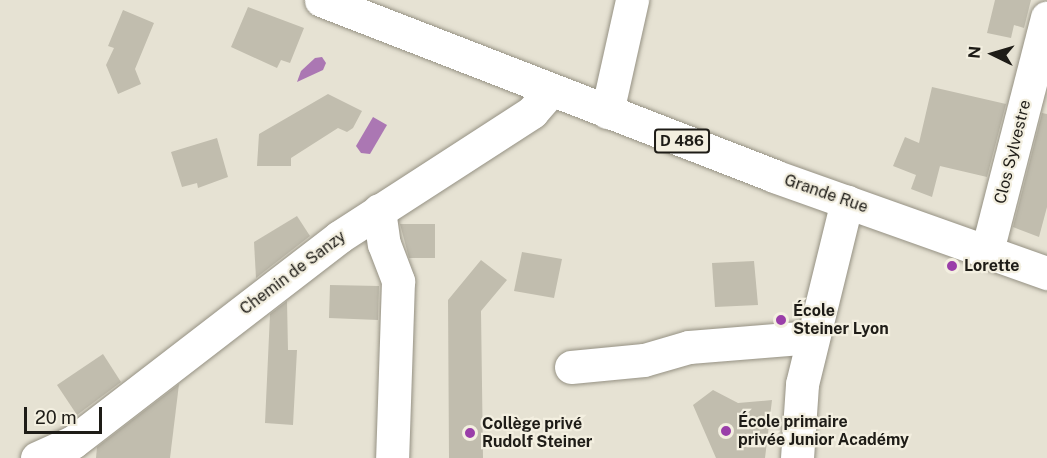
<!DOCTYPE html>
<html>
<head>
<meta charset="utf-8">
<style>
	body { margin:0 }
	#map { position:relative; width:1047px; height:458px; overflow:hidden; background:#e6e2d3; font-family:"Public Sans",sans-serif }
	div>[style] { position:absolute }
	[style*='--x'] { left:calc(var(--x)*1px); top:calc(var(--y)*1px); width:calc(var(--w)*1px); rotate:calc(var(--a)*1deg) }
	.water>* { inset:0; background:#ab77b3 }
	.building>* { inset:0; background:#c1bdae }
	.roads { filter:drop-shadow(0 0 2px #959183) drop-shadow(0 0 2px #959183) }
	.minor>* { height:33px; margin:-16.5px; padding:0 16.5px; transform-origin:16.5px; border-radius:16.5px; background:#fff }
	.major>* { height:33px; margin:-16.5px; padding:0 16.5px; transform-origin:16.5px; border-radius:16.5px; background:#fff }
	.dots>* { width:16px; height:16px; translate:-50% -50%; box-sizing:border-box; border:3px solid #f3efe0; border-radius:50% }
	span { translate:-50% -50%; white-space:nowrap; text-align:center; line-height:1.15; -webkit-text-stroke:4.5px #f3efe0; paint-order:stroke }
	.shield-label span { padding:2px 4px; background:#f3efe0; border:2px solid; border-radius:4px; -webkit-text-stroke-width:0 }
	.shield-label { font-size:15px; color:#1e1c17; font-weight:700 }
	.street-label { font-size:16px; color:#1e1c17 }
	.poi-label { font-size:16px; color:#1e1c17; font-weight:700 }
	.left { translate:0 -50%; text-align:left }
	.north { position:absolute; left:963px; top:24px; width:60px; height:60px; -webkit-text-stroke:4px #f3efe0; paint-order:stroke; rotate:275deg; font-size:16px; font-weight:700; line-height:24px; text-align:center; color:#1e1c17 }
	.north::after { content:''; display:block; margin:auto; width:21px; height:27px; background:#1e1c17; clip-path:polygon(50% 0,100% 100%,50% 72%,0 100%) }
	.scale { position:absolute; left:24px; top:407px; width:78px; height:27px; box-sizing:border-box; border:3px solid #1e1c17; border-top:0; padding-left:8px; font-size:18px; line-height:21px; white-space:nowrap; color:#1e1c17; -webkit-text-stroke:4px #f3efe0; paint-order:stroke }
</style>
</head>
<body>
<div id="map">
	<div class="water">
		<i style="clip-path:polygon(322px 57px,326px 63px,323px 70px,297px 82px,301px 71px,315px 58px)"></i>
		<i style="clip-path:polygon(373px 117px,387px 125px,370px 154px,361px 153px,356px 146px)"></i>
	</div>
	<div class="building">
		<i style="clip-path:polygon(995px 0,1031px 0,1024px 28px,1014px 25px,1011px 38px,987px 33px)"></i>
		<i style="clip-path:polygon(248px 7px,304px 28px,290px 63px,281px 60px,277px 68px,231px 47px)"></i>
		<i style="clip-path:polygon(123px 10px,154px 23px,135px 69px,141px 84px,118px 94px,106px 65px,114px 48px,108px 46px)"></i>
		<i style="clip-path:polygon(932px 87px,1006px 104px,987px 177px,940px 166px,932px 197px,911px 189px,916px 175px,893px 166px,905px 137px,919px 143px)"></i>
		<i style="clip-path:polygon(328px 94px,362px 111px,353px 128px,347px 132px,338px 128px,291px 158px,291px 166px,257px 166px,259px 134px)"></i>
		<i style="clip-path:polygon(1042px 113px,1047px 114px,1047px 207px,1039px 237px,1013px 227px)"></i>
		<i style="clip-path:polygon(217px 138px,228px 177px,198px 188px,197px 183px,182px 187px,171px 152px)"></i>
		<i style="clip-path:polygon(297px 216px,310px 236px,256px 278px,254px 242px)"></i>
		<i style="clip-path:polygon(400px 224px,435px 224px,435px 258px,409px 258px)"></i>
		<i style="clip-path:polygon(522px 252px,562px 259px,554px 298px,514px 291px)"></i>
		<i style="clip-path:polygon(481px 260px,507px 280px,481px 311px,483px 458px,449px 458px,448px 300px)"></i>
		<i style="clip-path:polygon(754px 261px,758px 305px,715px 307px,712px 263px)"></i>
		<i style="clip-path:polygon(330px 285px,379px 286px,378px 320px,329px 318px)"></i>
		<i style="clip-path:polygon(287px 301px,288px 350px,297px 350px,293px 425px,265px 423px,270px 314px)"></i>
		<i style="clip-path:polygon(103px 354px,121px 382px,77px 415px,57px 385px)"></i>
		<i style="clip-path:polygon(179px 384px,170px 458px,96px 458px,97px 447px)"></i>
		<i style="clip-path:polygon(713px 390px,738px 403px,772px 400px,765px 458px,716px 458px,693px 405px)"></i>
	</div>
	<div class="roads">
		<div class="minor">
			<i style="--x:607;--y:112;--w:115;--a:-77.4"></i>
			<i style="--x:379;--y:210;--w:34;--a:82"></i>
			<i style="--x:384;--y:244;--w:40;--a:69"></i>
			<i style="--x:398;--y:281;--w:177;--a:91.9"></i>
			<i style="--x:987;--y:251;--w:241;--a:-75.6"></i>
			<i style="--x:571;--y:367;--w:73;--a:-5.5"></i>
			<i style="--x:644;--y:360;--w:47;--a:-16.1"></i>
			<i style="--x:689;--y:347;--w:124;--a:-4.6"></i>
			<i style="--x:37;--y:458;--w:39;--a:-24"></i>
			<i style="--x:73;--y:442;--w:336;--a:-37.6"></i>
			<i style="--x:339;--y:237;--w:230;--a:-32.9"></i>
			<i style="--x:532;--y:112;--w:29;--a:-49"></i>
			<i style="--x:797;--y:458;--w:74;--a:-86.1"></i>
			<i style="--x:802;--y:384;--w:188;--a:-76.2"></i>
		</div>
		<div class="major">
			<i style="--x:321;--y:0;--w:486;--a:21.2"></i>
			<i style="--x:774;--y:176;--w:290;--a:19.6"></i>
		</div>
	</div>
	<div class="dots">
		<i style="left:952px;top:266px;background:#9a3ea9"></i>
		<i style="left:781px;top:320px;background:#9a3ea9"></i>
		<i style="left:726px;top:431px;background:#9a3ea9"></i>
		<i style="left:470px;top:433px;background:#9a3ea9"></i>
	</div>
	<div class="shield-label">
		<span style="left:682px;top:141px">D 486</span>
	</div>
	<div class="street-label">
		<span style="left:1013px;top:152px;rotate:-76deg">Clos Sylvestre</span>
		<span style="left:826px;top:194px;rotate:19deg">Grande Rue</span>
		<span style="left:293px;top:273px;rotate:-37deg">Chemin de Sanzy</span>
	</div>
	<div class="poi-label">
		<span class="left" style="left:964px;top:266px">Lorette</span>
		<span class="left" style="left:793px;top:320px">École<br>Steiner Lyon</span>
		<span class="left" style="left:738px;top:431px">École primaire<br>privée Junior Académy</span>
		<span class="left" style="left:482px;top:433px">Collège privé<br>Rudolf Steiner</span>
	</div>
	<div class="north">N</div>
	<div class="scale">20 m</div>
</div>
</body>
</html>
